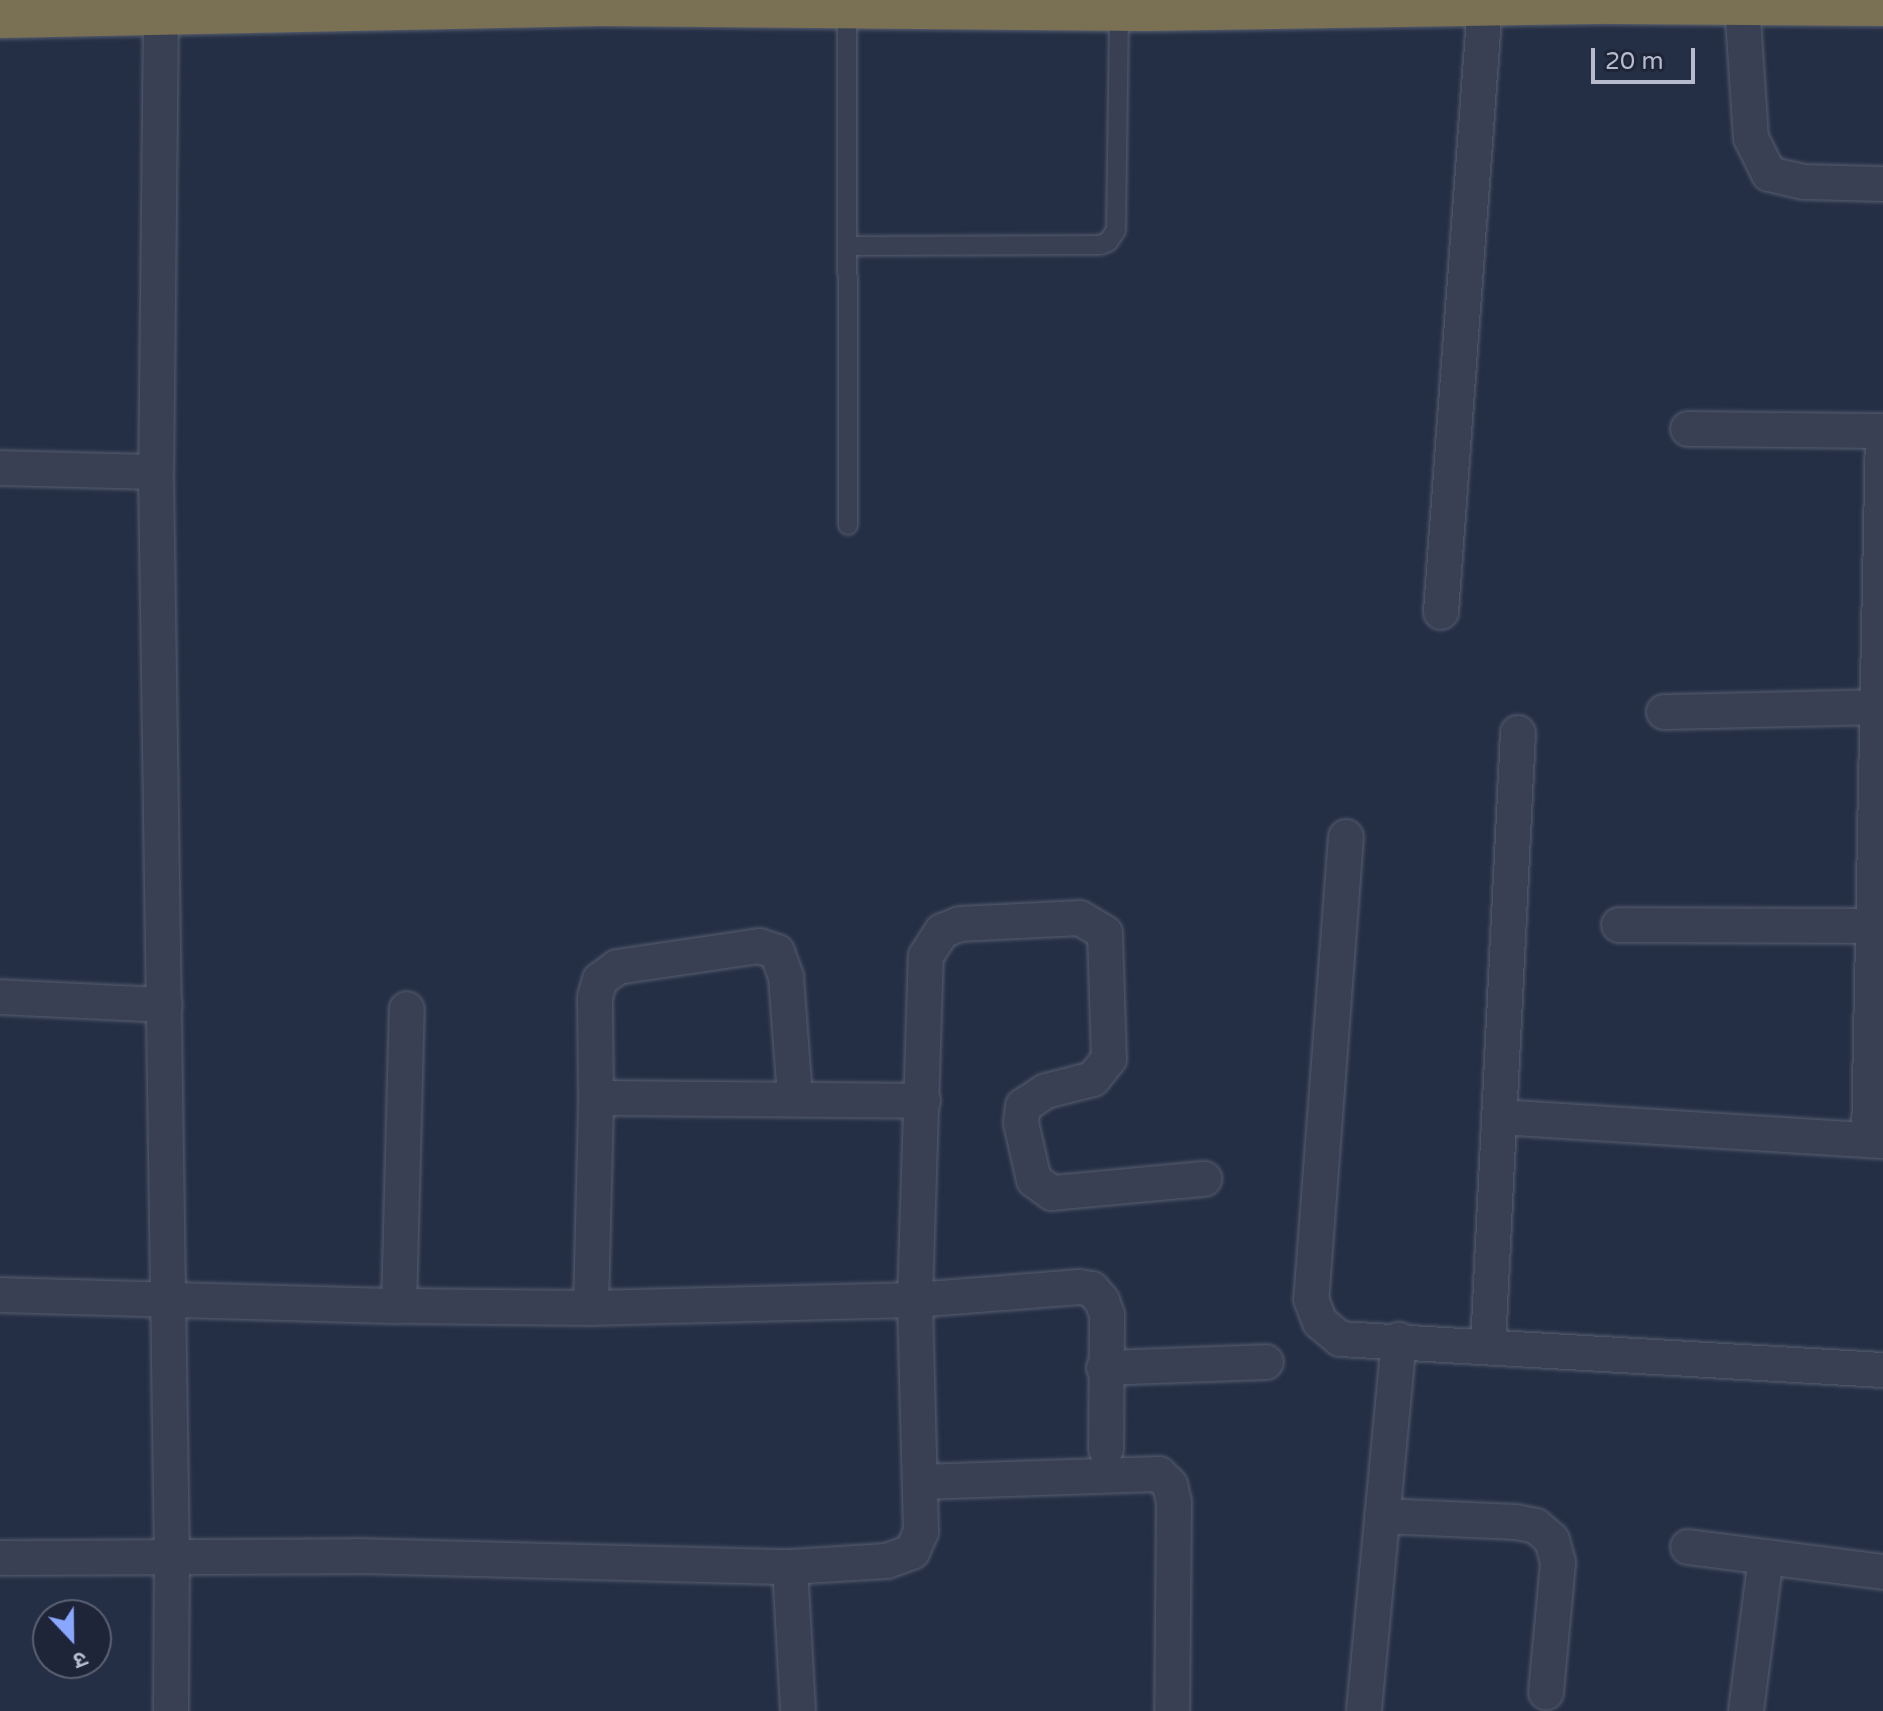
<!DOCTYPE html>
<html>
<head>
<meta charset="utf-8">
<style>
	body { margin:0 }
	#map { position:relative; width:1883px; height:1711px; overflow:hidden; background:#242e44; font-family:"Varela Round","Noto Sans Devanagari",sans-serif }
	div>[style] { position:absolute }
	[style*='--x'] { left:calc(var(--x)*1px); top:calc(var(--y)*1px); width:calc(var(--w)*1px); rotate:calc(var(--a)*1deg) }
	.roads { filter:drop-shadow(0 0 2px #575e71) drop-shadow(0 0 2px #575e71) }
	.lane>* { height:18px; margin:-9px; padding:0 9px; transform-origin:9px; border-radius:9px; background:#394054 }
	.street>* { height:34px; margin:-17px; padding:0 17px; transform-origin:17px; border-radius:17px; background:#394054 }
	.highway>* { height:44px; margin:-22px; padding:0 22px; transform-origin:22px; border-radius:22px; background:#7a7155 }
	span { translate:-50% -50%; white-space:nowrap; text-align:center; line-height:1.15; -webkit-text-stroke:8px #1e2539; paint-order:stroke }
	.north { position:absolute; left:32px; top:1599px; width:80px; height:80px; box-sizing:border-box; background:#1e2539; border:2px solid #5b6174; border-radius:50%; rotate:158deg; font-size:22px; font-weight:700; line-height:32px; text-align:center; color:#b6bccd }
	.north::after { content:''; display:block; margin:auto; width:28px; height:36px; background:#8aa7ff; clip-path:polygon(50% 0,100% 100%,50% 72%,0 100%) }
	.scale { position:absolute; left:1591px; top:48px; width:104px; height:36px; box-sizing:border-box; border:4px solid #b6bccd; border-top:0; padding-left:10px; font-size:24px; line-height:28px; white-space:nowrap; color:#b6bccd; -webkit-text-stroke:6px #1e2539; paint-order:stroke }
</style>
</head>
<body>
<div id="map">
	<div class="roads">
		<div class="lane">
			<i style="--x:847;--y:7;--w:518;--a:89.89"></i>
			<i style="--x:847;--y:246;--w:253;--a:-0.2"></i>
			<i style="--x:1100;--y:245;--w:9;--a:-21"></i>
			<i style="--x:1108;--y:242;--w:14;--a:-56"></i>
			<i style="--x:1116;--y:230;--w:221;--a:-89.2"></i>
		</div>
		<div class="street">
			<i style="--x:1742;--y:3;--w:135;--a:86.2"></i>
			<i style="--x:1751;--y:138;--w:40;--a:63.4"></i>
			<i style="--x:1769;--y:174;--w:36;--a:13"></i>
			<i style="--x:1804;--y:182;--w:79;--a:1.5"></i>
			<i style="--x:161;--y:13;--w:459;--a:90.6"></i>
			<i style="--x:156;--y:472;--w:1086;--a:89.16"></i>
			<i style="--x:172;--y:1558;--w:153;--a:90.4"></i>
			<i style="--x:1688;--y:429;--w:195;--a:0.6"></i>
			<i style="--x:0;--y:468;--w:156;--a:1.5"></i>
			<i style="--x:1441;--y:612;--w:610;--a:-85.86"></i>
			<i style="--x:1664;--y:712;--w:213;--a:-1.3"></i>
			<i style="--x:1346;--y:837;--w:463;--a:94.3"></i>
			<i style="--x:1311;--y:1299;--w:25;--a:69"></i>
			<i style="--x:1320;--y:1322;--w:26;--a:40"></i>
			<i style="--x:1340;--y:1339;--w:544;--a:3.27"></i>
			<i style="--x:1619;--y:925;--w:254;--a:0.2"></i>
			<i style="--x:0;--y:997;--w:165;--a:2.8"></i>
			<i style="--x:596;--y:1098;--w:101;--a:-90.6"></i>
			<i style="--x:595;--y:997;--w:18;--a:-74"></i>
			<i style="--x:600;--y:980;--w:21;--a:-37"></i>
			<i style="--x:617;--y:967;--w:144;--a:-8.4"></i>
			<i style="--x:759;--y:946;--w:19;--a:18"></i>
			<i style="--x:777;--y:952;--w:27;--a:70"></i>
			<i style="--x:786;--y:977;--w:121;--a:85.7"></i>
			<i style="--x:1500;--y:1117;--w:384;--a:3.6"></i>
			<i style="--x:1869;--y:1140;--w:709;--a:-88.87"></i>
			<i style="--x:0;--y:1295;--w:399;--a:1.6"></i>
			<i style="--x:399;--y:1306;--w:192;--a:0.6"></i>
			<i style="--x:591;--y:1308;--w:324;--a:-1.4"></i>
			<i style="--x:915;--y:1300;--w:165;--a:-4.5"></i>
			<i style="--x:1079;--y:1287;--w:13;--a:9"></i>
			<i style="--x:1092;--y:1289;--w:16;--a:50"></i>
			<i style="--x:1102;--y:1301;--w:15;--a:70"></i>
			<i style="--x:1107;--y:1315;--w:134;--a:90.4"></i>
			<i style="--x:399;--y:1306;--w:297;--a:-88.5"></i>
			<i style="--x:591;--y:1308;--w:210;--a:-88.6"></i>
			<i style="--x:596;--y:1098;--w:327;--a:0.5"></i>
			<i style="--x:1488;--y:1346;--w:614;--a:-87.2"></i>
			<i style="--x:1104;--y:1368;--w:162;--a:-2.1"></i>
			<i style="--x:920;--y:1482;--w:239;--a:-1.9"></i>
			<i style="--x:1159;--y:1474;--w:16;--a:45"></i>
			<i style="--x:1170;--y:1485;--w:17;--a:77"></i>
			<i style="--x:1174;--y:1502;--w:209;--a:90.5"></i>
			<i style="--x:1382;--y:1516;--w:134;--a:2.6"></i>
			<i style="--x:1516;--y:1522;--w:20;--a:11"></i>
			<i style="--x:1536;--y:1526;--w:21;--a:41"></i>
			<i style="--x:1552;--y:1540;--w:24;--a:75"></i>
			<i style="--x:1558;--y:1563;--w:130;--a:95.3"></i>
			<i style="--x:1688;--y:1547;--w:197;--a:7.3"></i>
			<i style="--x:0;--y:1558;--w:356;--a:-0.3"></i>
			<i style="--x:356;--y:1556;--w:434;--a:1.5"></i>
			<i style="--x:790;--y:1567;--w:97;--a:-3.5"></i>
			<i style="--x:887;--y:1561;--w:27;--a:-20"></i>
			<i style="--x:912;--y:1552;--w:22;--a:-66"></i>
			<i style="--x:921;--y:1532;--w:232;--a:-91.5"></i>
			<i style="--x:915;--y:1300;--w:344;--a:-88.2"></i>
			<i style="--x:926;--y:956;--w:30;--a:-57"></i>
			<i style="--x:942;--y:931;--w:19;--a:-21"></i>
			<i style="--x:960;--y:924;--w:120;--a:-2.9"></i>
			<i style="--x:1080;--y:918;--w:29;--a:31"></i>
			<i style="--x:1105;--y:933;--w:126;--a:88.2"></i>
			<i style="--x:1109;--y:1059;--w:26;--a:129"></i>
			<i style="--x:1093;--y:1079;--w:49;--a:165.7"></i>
			<i style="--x:1046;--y:1091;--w:27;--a:147"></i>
			<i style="--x:1023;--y:1106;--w:17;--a:97"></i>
			<i style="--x:1021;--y:1123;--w:58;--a:77.2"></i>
			<i style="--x:1034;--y:1180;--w:22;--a:36"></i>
			<i style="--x:1052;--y:1193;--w:153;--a:-5.3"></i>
			<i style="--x:790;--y:1567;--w:144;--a:86.8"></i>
			<i style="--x:1364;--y:1710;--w:372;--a:-84.6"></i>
			<i style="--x:1746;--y:1711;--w:155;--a:-82.6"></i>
		</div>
		<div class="highway">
			<i style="--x:0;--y:16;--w:601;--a:-1.14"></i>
			<i style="--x:601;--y:4;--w:545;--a:0.53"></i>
			<i style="--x:1146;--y:9;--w:468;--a:-0.9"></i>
			<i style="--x:1614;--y:2;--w:269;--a:0.4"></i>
		</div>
	</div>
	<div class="north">उ</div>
	<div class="scale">20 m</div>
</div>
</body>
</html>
